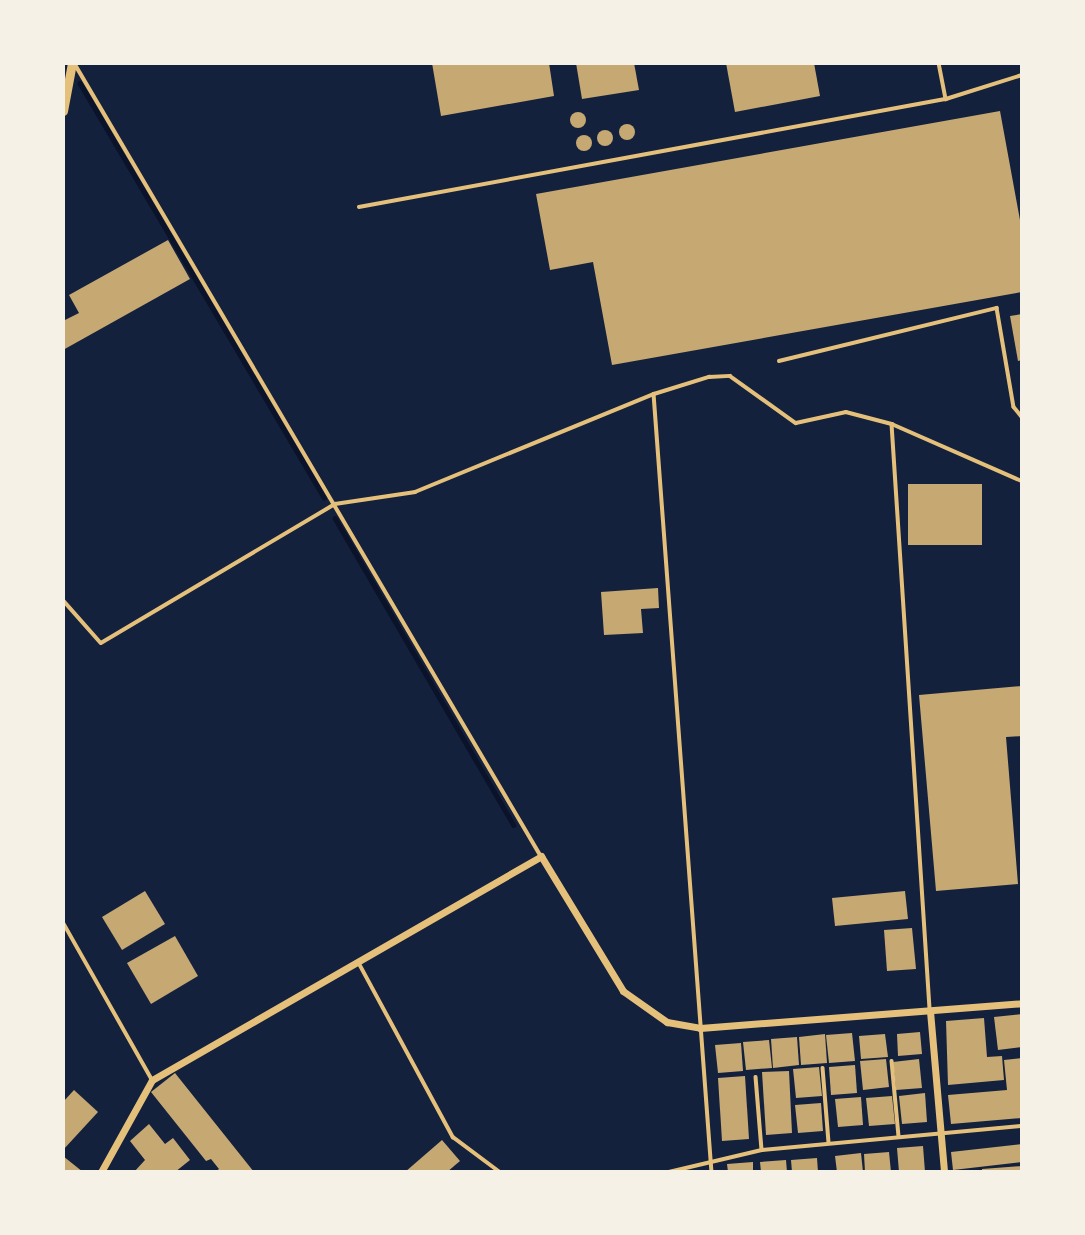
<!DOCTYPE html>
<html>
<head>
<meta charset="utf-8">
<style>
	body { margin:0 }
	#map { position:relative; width:1085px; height:1235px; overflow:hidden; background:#14213d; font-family:"IBM Plex Sans",sans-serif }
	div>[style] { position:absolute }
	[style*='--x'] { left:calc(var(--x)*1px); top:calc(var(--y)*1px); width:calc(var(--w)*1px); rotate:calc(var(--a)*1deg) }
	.stream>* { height:4.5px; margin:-2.25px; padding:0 2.25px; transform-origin:2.25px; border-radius:2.25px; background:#0b132b }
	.building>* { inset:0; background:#c6a872 }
	.round { border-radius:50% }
	.service>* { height:3.5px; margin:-1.75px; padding:0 1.75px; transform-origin:1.75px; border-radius:1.75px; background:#e5c07b }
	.minor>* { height:7px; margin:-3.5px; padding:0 3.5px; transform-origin:3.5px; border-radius:3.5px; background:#e5c07b }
	.tertiary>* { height:9px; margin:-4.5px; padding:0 4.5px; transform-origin:4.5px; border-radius:4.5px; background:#e5c07b }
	span { translate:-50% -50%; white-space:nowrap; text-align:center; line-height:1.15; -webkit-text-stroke:7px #f6f1e7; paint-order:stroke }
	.frame { position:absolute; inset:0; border:65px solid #f6f1e7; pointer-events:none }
</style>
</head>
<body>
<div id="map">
	<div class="stream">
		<i style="--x:80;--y:83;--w:481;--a:59.5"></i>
		<i style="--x:335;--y:518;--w:355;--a:59.8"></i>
	</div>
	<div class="building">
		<i style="clip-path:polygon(432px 63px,549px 63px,554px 96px,441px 116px)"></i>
		<i style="clip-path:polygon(576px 63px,634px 63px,639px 90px,582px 99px)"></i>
		<i style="clip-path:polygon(726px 63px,814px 63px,820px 96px,735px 112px)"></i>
		<i style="clip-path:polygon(1000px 111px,1022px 231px,1022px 292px,612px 365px,593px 262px,550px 270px,536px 194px)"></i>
		<i class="round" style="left:570px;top:112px;width:16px;height:16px"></i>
		<i class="round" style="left:619px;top:124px;width:16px;height:16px"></i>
		<i class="round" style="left:597px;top:130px;width:16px;height:16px"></i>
		<i class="round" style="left:576px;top:135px;width:16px;height:16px"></i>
		<i style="clip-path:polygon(168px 240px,190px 279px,63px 350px,63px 321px,79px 313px,69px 295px)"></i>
		<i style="clip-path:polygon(1022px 314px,1022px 360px,1018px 361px,1010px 316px)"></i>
		<i style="clip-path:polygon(908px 484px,982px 484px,982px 545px,908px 545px)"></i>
		<i style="clip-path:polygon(658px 588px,659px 608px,641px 609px,643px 633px,604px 635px,601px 592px)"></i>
		<i style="clip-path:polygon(1022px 686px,1022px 736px,1006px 737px,1018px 884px,936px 891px,919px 695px)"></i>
		<i style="clip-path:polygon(145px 891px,165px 924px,122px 950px,102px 917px)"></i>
		<i style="clip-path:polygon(905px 891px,908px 919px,835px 926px,832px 898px)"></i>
		<i style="clip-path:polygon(912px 928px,916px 969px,887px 971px,884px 930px)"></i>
		<i style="clip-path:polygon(175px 936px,198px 976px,151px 1004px,127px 963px)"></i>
		<i style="clip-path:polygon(1022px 1014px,1022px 1047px,998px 1050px,994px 1017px)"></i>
		<i style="clip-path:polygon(984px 1018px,987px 1057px,1002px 1056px,1004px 1080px,948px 1085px,946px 1021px)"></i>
		<i style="clip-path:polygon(920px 1032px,922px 1054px,898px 1056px,897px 1034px)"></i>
		<i style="clip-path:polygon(852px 1033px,855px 1061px,829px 1063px,826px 1035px)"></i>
		<i style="clip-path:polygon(825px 1034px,827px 1063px,801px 1065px,799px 1037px)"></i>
		<i style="clip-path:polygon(885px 1034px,888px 1057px,861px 1059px,859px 1036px)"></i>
		<i style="clip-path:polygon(797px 1037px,799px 1065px,773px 1068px,771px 1039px)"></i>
		<i style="clip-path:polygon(769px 1040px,772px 1068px,746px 1070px,743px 1042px)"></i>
		<i style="clip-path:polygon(741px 1043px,743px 1071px,718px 1073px,715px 1045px)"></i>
		<i style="clip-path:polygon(1022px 1058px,1022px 1118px,951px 1124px,948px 1095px,1007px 1090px,1004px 1060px)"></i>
		<i style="clip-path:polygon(886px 1059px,889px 1087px,863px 1090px,860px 1061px)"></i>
		<i style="clip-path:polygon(919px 1059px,922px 1088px,896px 1090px,893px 1062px)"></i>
		<i style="clip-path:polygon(855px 1065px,857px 1093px,831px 1095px,829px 1067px)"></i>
		<i style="clip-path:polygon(819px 1067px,822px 1096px,796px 1098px,793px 1069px)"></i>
		<i style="clip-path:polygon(789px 1071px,792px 1133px,766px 1135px,762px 1072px)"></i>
		<i style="clip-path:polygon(175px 1073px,254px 1172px,215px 1172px,219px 1169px,211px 1159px,206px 1161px,151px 1092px)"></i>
		<i style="clip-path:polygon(745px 1076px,749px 1139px,722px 1141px,718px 1078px)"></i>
		<i style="clip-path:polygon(74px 1090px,98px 1112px,63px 1150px,63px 1102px)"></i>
		<i style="clip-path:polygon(925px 1093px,927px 1122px,902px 1124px,899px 1096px)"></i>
		<i style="clip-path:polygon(892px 1096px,895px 1124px,869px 1126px,866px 1098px)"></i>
		<i style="clip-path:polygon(861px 1097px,863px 1125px,838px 1127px,835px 1099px)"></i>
		<i style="clip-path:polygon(821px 1103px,823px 1131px,798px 1133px,795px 1105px)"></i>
		<i style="clip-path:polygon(149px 1124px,165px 1144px,173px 1138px,190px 1160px,175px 1172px,134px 1172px,145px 1160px,130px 1141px)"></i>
		<i style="clip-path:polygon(442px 1140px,460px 1161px,447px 1172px,405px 1172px)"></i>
		<i style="clip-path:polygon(1022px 1144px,1022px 1162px,953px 1170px,951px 1152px)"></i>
		<i style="clip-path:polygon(923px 1146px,925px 1172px,899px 1172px,897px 1148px)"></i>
		<i style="clip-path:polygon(889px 1152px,891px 1172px,865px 1172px,864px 1154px)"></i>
		<i style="clip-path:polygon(861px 1153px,863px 1172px,837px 1172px,835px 1156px)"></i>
		<i style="clip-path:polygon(63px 1156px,83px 1172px,63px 1172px)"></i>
		<i style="clip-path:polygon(817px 1158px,818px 1172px,792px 1172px,791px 1160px)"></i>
		<i style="clip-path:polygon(786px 1160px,787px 1172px,761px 1172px,760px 1162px)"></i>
		<i style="clip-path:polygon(753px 1162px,753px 1172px,728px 1172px,727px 1164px)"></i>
		<i style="clip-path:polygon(1022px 1166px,1022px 1172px,982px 1172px,982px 1169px)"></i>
	</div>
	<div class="service">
		<i style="--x:939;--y:63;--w:37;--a:79"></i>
		<i style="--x:75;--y:64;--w:919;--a:59.53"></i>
		<i style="--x:359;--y:207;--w:597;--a:-10.43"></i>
		<i style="--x:946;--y:99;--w:80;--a:-17.5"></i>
		<i style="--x:779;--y:361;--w:224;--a:-13.7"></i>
		<i style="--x:997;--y:308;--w:100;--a:80.3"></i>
		<i style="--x:1014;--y:407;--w:13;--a:51"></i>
		<i style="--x:654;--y:394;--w:780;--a:85.74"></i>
		<i style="--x:892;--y:424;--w:586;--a:86.28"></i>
		<i style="--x:63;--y:600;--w:57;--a:48.5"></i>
		<i style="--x:101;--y:643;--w:272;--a:-30.7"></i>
		<i style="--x:335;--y:504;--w:81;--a:-8.5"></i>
		<i style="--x:415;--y:492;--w:258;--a:-22.3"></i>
		<i style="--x:654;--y:394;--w:58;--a:-17.2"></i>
		<i style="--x:709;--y:377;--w:21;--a:-3"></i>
		<i style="--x:730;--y:376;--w:81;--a:35.5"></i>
		<i style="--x:796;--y:423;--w:51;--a:-12.4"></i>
		<i style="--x:846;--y:412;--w:48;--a:14.6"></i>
		<i style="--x:892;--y:424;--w:142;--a:23.7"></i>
		<i style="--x:63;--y:922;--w:180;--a:60.5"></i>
		<i style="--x:359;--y:963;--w:198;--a:61.6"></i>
		<i style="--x:453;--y:1137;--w:59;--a:36.7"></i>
		<i style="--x:892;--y:1061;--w:75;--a:84.7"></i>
		<i style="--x:823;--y:1068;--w:75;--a:85.4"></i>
		<i style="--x:756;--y:1077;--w:73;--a:85.3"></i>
		<i style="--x:669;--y:1172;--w:96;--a:-13.3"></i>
		<i style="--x:762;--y:1150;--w:261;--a:-5.3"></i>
	</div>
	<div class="minor">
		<i style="--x:930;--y:1011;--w:162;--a:85"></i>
		<i style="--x:101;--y:1172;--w:105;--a:-61"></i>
		<i style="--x:152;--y:1080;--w:449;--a:-29.9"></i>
		<i style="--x:541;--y:856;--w:158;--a:58.7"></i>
		<i style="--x:623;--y:991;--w:54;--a:35.2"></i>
		<i style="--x:667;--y:1022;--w:34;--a:10"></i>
		<i style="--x:700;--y:1028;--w:323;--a:-4.4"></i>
	</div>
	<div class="tertiary">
		<i style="--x:63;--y:111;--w:49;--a:-79.4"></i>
	</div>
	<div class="frame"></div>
</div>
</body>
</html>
